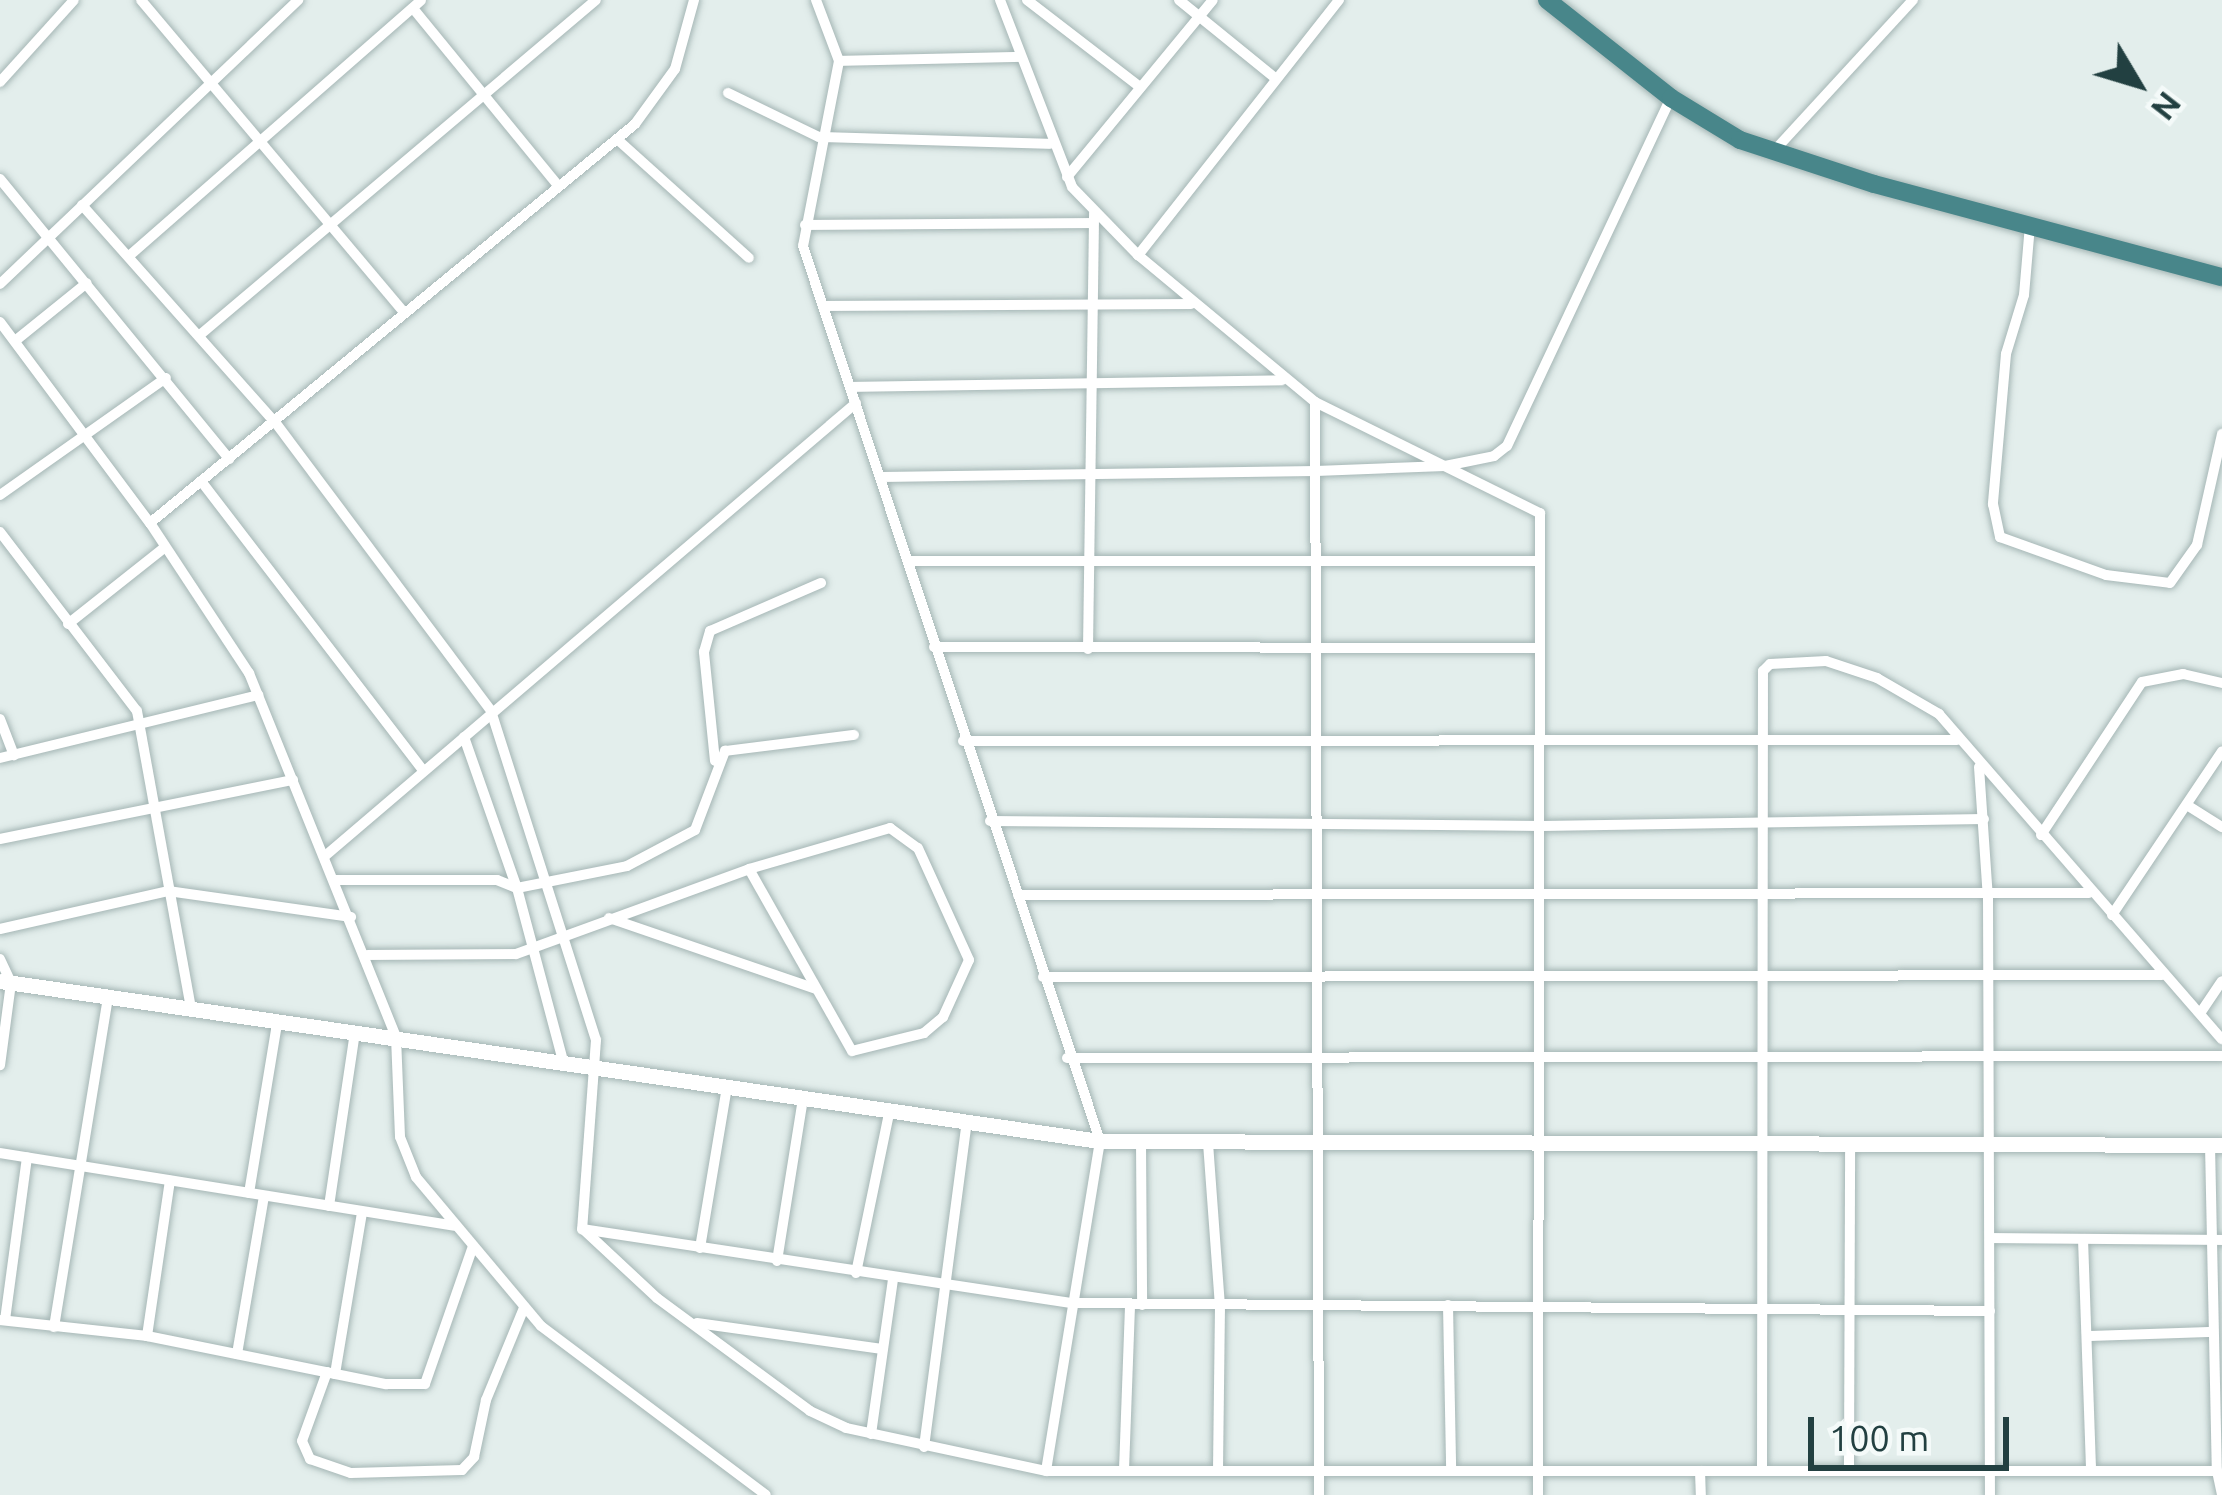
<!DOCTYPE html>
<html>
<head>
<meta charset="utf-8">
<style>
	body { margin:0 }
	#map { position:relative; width:2222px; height:1495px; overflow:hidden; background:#e3eeec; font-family:Ubuntu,sans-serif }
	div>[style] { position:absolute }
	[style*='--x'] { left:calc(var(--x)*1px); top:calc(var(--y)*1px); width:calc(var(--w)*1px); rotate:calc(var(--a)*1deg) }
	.roads { filter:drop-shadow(0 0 3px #a5b6b5) drop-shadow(0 0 3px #a5b6b5) }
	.minor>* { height:10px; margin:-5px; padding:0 5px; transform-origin:5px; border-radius:5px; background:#fff }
	.secondary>* { height:15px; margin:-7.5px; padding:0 7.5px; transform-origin:7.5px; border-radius:7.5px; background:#fff }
	.trunk>* { height:18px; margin:-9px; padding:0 9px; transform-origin:9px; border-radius:9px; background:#48868a }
	span { translate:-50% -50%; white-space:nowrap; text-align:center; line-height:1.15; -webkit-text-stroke:10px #f4faf9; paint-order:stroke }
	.north { position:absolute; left:2078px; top:24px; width:120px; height:120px; -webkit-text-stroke:9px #f4faf9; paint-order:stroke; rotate:128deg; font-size:33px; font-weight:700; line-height:48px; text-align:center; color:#224041 }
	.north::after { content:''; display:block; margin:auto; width:42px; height:54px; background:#224041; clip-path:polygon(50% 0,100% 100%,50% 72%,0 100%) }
	.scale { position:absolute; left:1808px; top:1417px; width:201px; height:54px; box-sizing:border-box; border:6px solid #224041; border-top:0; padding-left:15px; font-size:36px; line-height:42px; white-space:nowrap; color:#224041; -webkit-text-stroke:9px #f4faf9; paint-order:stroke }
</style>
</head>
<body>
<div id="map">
	<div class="roads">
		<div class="minor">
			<i style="--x:141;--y:0;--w:404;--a:49.9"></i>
			<i style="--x:816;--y:0;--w:65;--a:69.3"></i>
			<i style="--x:839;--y:61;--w:188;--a:101"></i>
			<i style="--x:803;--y:246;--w:943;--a:71.64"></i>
			<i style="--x:1100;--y:1141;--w:334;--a:99.3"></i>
			<i style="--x:1000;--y:0;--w:200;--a:68.9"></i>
			<i style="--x:1072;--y:187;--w:95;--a:45.9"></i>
			<i style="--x:1027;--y:0;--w:143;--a:37.6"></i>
			<i style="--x:1179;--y:0;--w:124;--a:39.1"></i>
			<i style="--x:1339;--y:0;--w:325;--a:128.2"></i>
			<i style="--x:1138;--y:255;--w:230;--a:39.7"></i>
			<i style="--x:1315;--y:402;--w:251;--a:26.3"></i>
			<i style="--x:1540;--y:513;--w:982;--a:90.12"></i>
			<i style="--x:416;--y:12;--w:221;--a:50.7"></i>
			<i style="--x:839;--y:61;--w:181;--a:-1.3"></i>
			<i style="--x:0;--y:82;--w:110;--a:-47.9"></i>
			<i style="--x:728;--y:93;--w:101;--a:25.8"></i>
			<i style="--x:819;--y:137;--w:231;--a:1.7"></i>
			<i style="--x:618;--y:140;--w:176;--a:42"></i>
			<i style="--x:1775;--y:150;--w:204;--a:-47.4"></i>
			<i style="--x:1067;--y:177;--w:229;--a:-50.5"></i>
			<i style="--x:0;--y:179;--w:362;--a:50.7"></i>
			<i style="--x:82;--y:205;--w:290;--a:48.4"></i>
			<i style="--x:275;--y:422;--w:361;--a:53.2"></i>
			<i style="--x:491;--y:711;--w:345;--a:72.3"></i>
			<i style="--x:596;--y:1040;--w:190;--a:94.2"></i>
			<i style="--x:582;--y:1229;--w:498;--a:8.6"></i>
			<i style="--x:1074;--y:1303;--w:916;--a:0.5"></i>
			<i style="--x:805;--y:225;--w:287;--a:-0.4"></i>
			<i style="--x:2030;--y:225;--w:70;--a:94.9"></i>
			<i style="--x:2024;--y:295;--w:62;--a:107"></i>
			<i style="--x:2006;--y:354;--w:151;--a:95"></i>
			<i style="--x:1993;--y:504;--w:34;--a:78"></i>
			<i style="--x:2000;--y:537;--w:113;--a:19.7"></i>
			<i style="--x:2106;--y:575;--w:64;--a:7.1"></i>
			<i style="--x:2170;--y:583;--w:47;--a:-54.6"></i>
			<i style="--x:2197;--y:545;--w:114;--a:-77.3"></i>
			<i style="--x:129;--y:256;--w:388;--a:-41.2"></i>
			<i style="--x:0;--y:284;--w:412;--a:-43.6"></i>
			<i style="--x:823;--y:306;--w:368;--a:-0.3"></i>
			<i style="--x:0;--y:322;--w:251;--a:53.3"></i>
			<i style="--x:150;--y:523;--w:180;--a:56.6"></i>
			<i style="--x:249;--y:673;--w:393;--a:68"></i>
			<i style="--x:396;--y:1037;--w:100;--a:87.7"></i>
			<i style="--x:400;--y:1137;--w:43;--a:68.2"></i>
			<i style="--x:416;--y:1177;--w:194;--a:50"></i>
			<i style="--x:541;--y:1326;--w:281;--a:36.9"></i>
			<i style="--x:201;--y:334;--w:517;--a:-40.22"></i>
			<i style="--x:15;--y:341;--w:92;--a:-38.9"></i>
			<i style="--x:851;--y:387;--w:431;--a:-0.9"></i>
			<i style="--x:1315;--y:402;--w:1093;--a:89.79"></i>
			<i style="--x:881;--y:477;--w:435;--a:-0.8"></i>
			<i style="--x:1316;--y:471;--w:129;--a:-2.2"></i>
			<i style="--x:1445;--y:466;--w:50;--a:-11.5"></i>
			<i style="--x:1494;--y:456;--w:16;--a:-38"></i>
			<i style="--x:1507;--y:446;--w:385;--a:-64.8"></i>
			<i style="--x:201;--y:481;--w:364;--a:52.5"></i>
			<i style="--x:0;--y:495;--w:203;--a:-35.2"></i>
			<i style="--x:150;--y:523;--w:628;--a:-39.44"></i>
			<i style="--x:635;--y:124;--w:68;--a:-54"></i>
			<i style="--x:675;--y:69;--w:72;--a:-74.6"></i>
			<i style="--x:0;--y:532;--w:225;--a:52.6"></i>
			<i style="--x:137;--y:711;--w:303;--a:79.7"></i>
			<i style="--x:909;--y:561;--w:630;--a:0"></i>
			<i style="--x:68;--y:624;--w:124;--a:-38.4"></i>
			<i style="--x:934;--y:647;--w:606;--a:0.09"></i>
			<i style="--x:1088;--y:649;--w:436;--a:-89.2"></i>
			<i style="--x:0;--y:719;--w:39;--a:69"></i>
			<i style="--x:464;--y:737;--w:160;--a:70.7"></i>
			<i style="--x:517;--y:888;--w:175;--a:75.1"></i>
			<i style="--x:963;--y:741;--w:994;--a:-0.06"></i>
			<i style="--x:0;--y:758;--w:266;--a:-13.7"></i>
			<i style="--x:715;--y:761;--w:110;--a:-95.8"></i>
			<i style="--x:704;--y:652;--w:22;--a:-74"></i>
			<i style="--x:710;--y:631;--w:121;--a:-23.4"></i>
			<i style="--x:1979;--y:767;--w:131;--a:86.1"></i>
			<i style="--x:1988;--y:898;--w:597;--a:89.81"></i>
			<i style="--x:2190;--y:807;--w:38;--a:32"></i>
			<i style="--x:990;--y:821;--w:552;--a:0.52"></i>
			<i style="--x:1542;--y:826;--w:442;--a:-0.9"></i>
			<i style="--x:2041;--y:835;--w:183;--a:-56.6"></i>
			<i style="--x:2142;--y:682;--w:42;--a:-11"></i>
			<i style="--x:2183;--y:674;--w:40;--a:13"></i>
			<i style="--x:0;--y:839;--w:299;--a:-11.4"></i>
			<i style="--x:325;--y:856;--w:698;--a:-40.47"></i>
			<i style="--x:335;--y:880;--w:162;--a:0"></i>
			<i style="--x:497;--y:880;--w:22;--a:22"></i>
			<i style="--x:517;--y:888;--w:112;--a:-11.3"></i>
			<i style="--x:627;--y:866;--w:77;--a:-27.9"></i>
			<i style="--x:695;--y:830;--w:85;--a:-69.2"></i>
			<i style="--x:725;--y:751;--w:130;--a:-7.1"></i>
			<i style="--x:1018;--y:895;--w:1071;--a:-0.11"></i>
			<i style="--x:2112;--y:915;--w:197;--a:-56.1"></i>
			<i style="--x:609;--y:918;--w:217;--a:18.9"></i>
			<i style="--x:0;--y:929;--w:172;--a:-12.7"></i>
			<i style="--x:168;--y:891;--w:185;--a:8.1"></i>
			<i style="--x:368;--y:955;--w:148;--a:-0.4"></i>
			<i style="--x:516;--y:954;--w:248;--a:-20"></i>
			<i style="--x:749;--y:869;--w:147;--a:-16.2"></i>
			<i style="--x:890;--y:828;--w:34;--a:36"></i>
			<i style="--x:918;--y:848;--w:123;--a:65.5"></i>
			<i style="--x:969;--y:960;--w:63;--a:114.5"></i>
			<i style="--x:943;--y:1017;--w:25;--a:140"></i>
			<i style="--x:924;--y:1033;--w:74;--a:166"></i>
			<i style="--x:852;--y:1051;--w:209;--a:-119.5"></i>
			<i style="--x:0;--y:959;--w:26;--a:65"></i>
			<i style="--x:11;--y:983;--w:83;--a:97.6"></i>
			<i style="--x:1043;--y:977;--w:1119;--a:-0.1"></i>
			<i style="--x:2201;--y:1012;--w:37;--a:-56"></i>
			<i style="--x:1067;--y:1058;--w:1155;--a:-0.1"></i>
			<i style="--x:1141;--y:1142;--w:163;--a:89.6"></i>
			<i style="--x:1208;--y:1143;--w:163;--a:85.8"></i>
			<i style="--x:1220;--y:1306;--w:163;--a:90.7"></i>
			<i style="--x:2210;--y:1145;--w:326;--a:88.8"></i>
			<i style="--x:0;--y:1153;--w:460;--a:9.1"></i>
			<i style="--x:249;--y:1193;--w:172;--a:-80.6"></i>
			<i style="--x:329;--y:1206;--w:176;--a:-81.5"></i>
			<i style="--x:584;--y:1230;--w:100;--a:43"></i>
			<i style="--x:657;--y:1298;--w:190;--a:36.4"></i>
			<i style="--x:810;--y:1411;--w:40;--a:25"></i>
			<i style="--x:846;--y:1428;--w:205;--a:12.1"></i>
			<i style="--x:1046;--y:1471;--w:1171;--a:0"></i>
			<i style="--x:2217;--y:1471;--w:25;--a:78"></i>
			<i style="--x:1991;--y:1238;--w:231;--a:0.5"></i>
			<i style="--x:2083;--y:1239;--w:231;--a:88"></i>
			<i style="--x:700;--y:1248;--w:164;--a:-80.5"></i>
			<i style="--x:777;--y:1261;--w:165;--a:-80.9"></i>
			<i style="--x:856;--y:1273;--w:163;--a:-78.3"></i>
			<i style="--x:1448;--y:1305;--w:163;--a:88.9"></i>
			<i style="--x:0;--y:1320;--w:148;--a:6.2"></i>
			<i style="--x:147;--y:1336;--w:244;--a:11.4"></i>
			<i style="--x:386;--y:1384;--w:39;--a:0"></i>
			<i style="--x:425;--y:1384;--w:143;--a:-70.8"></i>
			<i style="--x:5;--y:1320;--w:164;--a:-82.3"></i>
			<i style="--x:697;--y:1323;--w:187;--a:8"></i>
			<i style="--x:54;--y:1327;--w:333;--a:-80.7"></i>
			<i style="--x:147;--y:1336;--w:157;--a:-81.6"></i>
			<i style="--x:2088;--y:1336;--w:123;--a:-1.9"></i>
			<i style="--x:237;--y:1354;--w:160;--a:-80.3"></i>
			<i style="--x:327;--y:1372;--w:73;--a:109.9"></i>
			<i style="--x:302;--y:1441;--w:20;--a:66"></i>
			<i style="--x:310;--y:1459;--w:43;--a:18.9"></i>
			<i style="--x:351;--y:1473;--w:111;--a:-1.5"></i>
			<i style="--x:462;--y:1470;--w:18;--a:-47"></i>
			<i style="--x:474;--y:1457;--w:58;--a:-78.1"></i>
			<i style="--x:486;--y:1400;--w:100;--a:-67.6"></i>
			<i style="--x:335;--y:1374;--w:164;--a:-80.5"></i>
			<i style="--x:871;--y:1434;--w:157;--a:-81.9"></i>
			<i style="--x:924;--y:1447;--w:324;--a:-82.5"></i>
			<i style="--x:1849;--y:1467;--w:323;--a:-89.8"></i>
			<i style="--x:1124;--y:1470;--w:165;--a:-87.9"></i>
			<i style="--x:1700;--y:1471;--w:24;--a:88"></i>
			<i style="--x:1762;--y:1471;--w:800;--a:-89.93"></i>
			<i style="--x:1763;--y:671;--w:10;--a:-45"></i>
			<i style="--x:1770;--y:664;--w:56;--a:-3.1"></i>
			<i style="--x:1826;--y:661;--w:54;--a:18.4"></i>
			<i style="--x:1877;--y:678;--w:72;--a:30.1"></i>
			<i style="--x:1939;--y:714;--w:431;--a:49"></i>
		</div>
		<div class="secondary">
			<i style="--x:0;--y:981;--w:1112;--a:8.28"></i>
			<i style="--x:1100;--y:1141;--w:1122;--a:0.2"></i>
		</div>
		<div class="trunk">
			<i style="--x:1547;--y:0;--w:158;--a:38.3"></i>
			<i style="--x:1671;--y:98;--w:81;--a:31.3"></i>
			<i style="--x:1740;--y:140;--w:141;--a:18.2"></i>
			<i style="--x:1874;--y:184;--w:360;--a:15"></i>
		</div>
	</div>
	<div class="north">N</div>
	<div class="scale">100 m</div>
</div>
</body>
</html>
